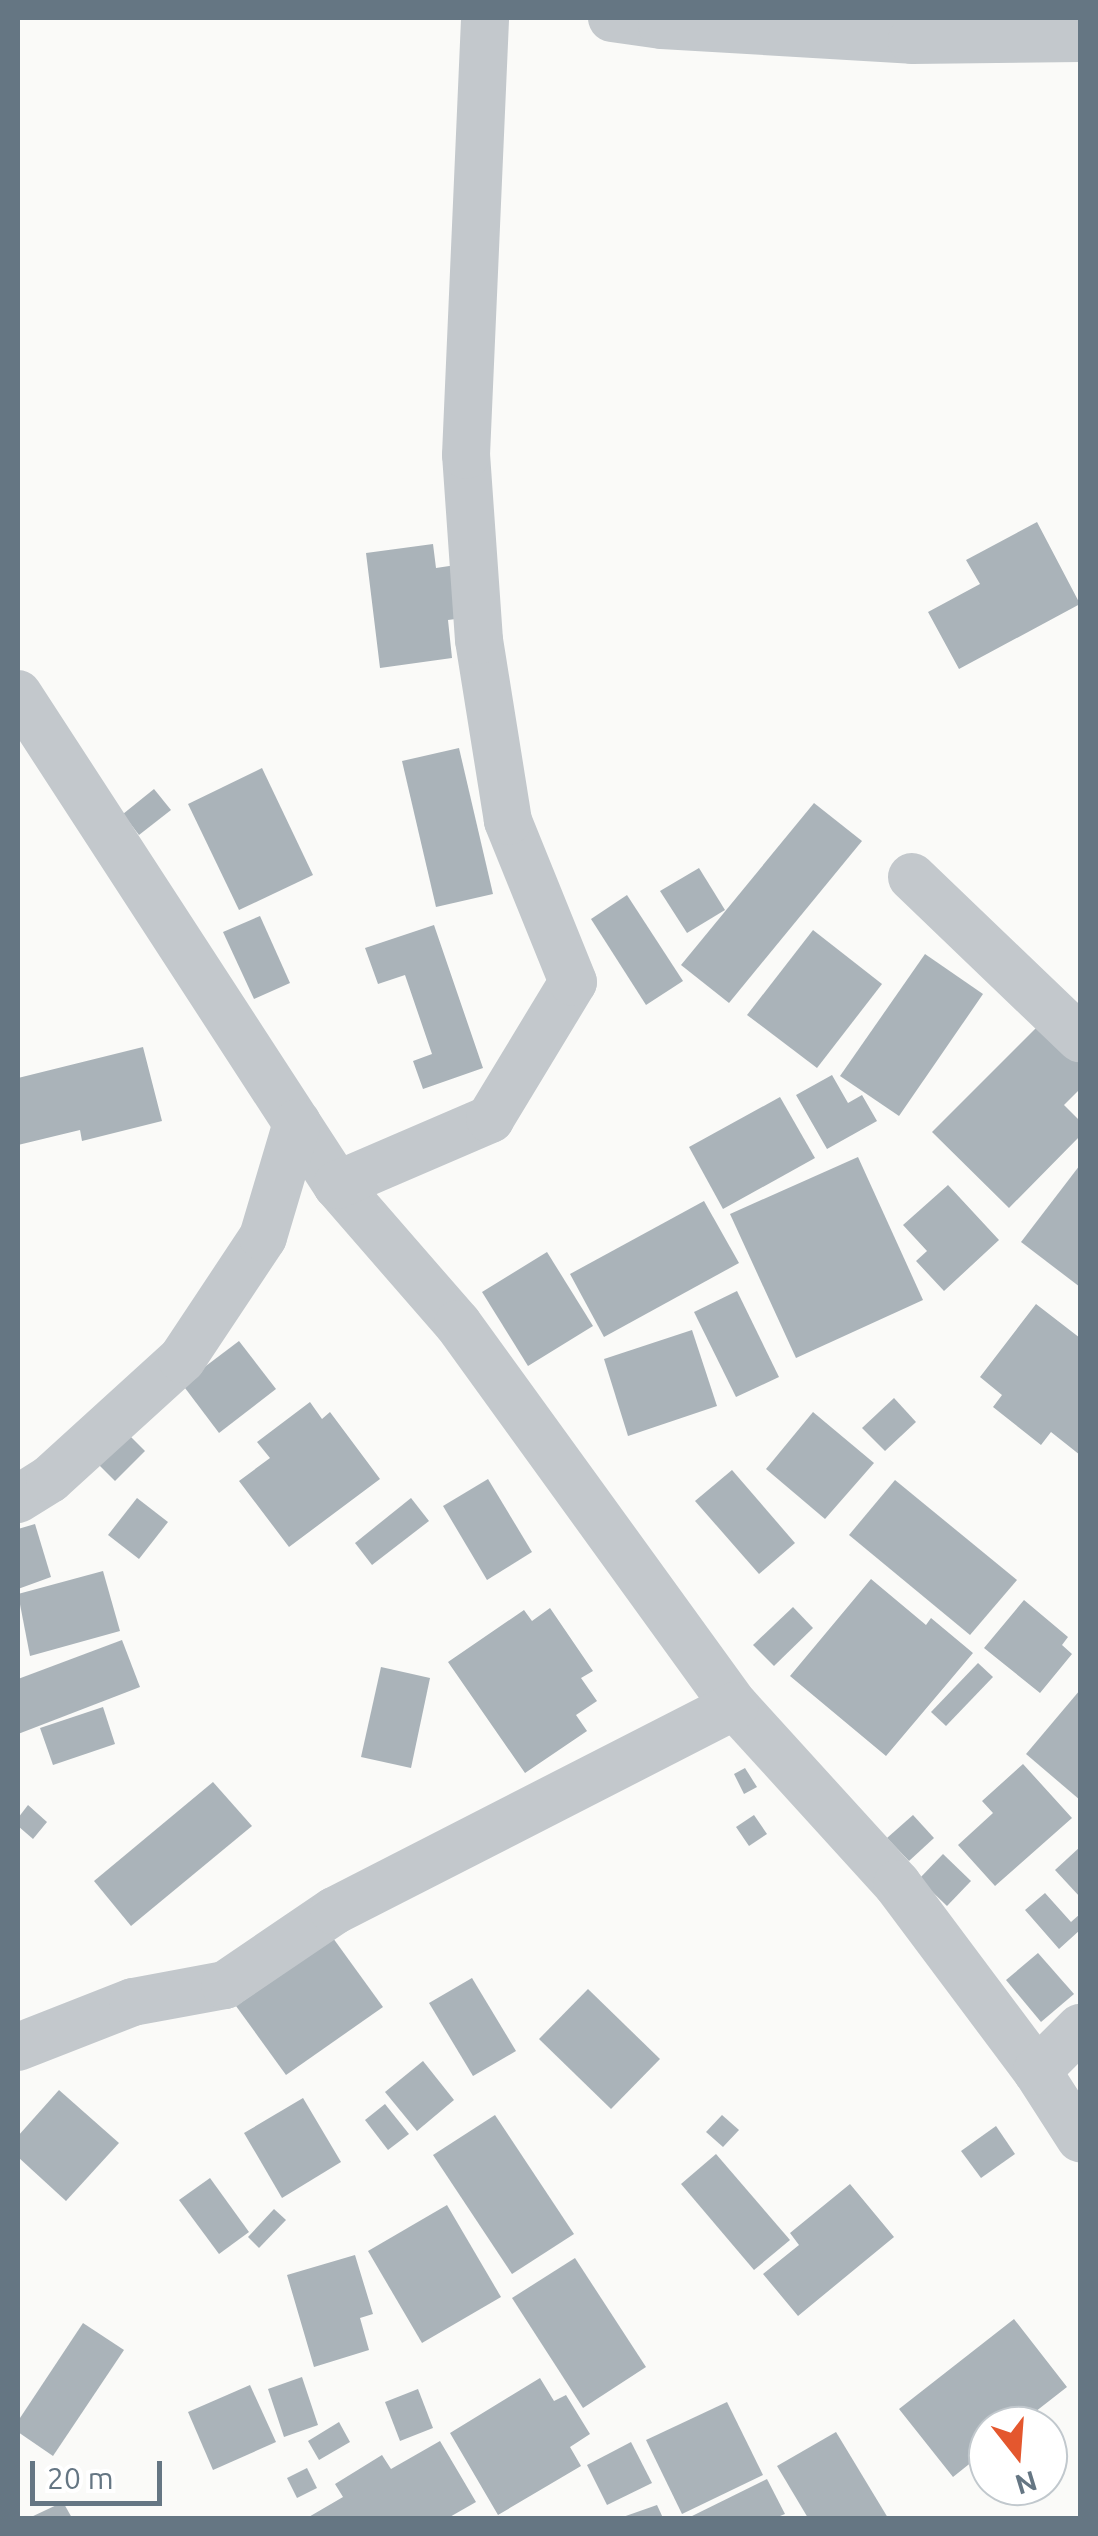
<!DOCTYPE html>
<html>
<head>
<meta charset="utf-8">
<style>
	body { margin:0 }
	#map { position:relative; width:1098px; height:2536px; overflow:hidden; background:#fafaf8; font-family:Ubuntu,sans-serif }
	div>[style] { position:absolute }
	[style*='--x'] { left:calc(var(--x)*1px); top:calc(var(--y)*1px); width:calc(var(--w)*1px); rotate:calc(var(--a)*1deg) }
	.building>* { inset:0; background:#aab3b9 }
	.street>* { height:48px; margin:-24px; padding:0 24px; transform-origin:24px; border-radius:24px; background:#c3c8cc }
	span { translate:-50% -50%; white-space:nowrap; text-align:center; line-height:1.15; -webkit-text-stroke:10px #fff; paint-order:stroke }
	.frame { position:absolute; inset:0; border:20px solid #657683; pointer-events:none }
	.north { position:absolute; left:968px; top:2406px; width:100px; height:100px; box-sizing:border-box; background:#fff; border:2px solid #c1c8cd; border-radius:50%; rotate:163deg; font-size:28px; font-weight:700; line-height:40px; text-align:center; color:#657683 }
	.north::after { content:''; display:block; margin:auto; width:35px; height:45px; background:#e4572e; clip-path:polygon(50% 0,100% 100%,50% 72%,0 100%) }
	.scale { position:absolute; left:30px; top:2461px; width:132px; height:45px; box-sizing:border-box; border:5px solid #657683; border-top:0; padding-left:12px; font-size:30px; line-height:35px; white-space:nowrap; color:#657683; -webkit-text-stroke:8px #fff; paint-order:stroke }
</style>
</head>
<body>
<div id="map">
	<div class="building">
		<i style="clip-path:polygon(1037px 522px,1080px 604px,959px 669px,928px 612px,980px 584px,966px 560px)"></i>
		<i style="clip-path:polygon(433px 544px,436px 568px,456px 565px,463px 618px,448px 620px,452px 658px,380px 668px,366px 553px)"></i>
		<i style="clip-path:polygon(459px 748px,493px 894px,436px 907px,402px 761px)"></i>
		<i style="clip-path:polygon(262px 768px,313px 875px,239px 910px,188px 804px)"></i>
		<i style="clip-path:polygon(154px 789px,171px 810px,139px 835px,123px 814px)"></i>
		<i style="clip-path:polygon(814px 803px,862px 841px,729px 1003px,681px 965px)"></i>
		<i style="clip-path:polygon(699px 868px,725px 910px,687px 933px,660px 891px)"></i>
		<i style="clip-path:polygon(627px 895px,683px 981px,646px 1005px,591px 919px)"></i>
		<i style="clip-path:polygon(260px 916px,290px 983px,254px 999px,223px 932px)"></i>
		<i style="clip-path:polygon(434px 925px,483px 1068px,423px 1089px,413px 1061px,432px 1054px,405px 975px,378px 984px,365px 948px)"></i>
		<i style="clip-path:polygon(813px 930px,882px 984px,817px 1068px,747px 1015px)"></i>
		<i style="clip-path:polygon(925px 954px,983px 994px,899px 1116px,840px 1076px)"></i>
		<i style="clip-path:polygon(1044px 1020px,1080px 1057px,1080px 1089px,1064px 1105px,1080px 1121px,1080px 1136px,1009px 1208px,932px 1132px)"></i>
		<i style="clip-path:polygon(143px 1047px,162px 1121px,82px 1141px,80px 1130px,18px 1145px,18px 1078px)"></i>
		<i style="clip-path:polygon(832px 1075px,848px 1103px,862px 1095px,877px 1121px,827px 1149px,796px 1095px)"></i>
		<i style="clip-path:polygon(780px 1097px,815px 1158px,723px 1209px,689px 1147px)"></i>
		<i style="clip-path:polygon(858px 1157px,923px 1300px,796px 1358px,730px 1214px)"></i>
		<i style="clip-path:polygon(1080px 1165px,1080px 1287px,1021px 1242px)"></i>
		<i style="clip-path:polygon(948px 1185px,999px 1240px,944px 1291px,916px 1261px,927px 1251px,903px 1225px)"></i>
		<i style="clip-path:polygon(704px 1201px,739px 1263px,604px 1337px,570px 1274px)"></i>
		<i style="clip-path:polygon(547px 1252px,593px 1326px,528px 1366px,482px 1292px)"></i>
		<i style="clip-path:polygon(737px 1291px,779px 1377px,736px 1397px,694px 1312px)"></i>
		<i style="clip-path:polygon(1036px 1304px,1080px 1338px,1080px 1455px,1051px 1432px,1041px 1445px,993px 1407px,1002px 1395px,980px 1377px)"></i>
		<i style="clip-path:polygon(692px 1330px,717px 1406px,628px 1436px,604px 1359px)"></i>
		<i style="clip-path:polygon(239px 1341px,276px 1389px,219px 1433px,182px 1384px)"></i>
		<i style="clip-path:polygon(894px 1398px,916px 1422px,885px 1451px,862px 1428px)"></i>
		<i style="clip-path:polygon(310px 1402px,322px 1419px,330px 1412px,380px 1479px,289px 1547px,239px 1481px,270px 1458px,257px 1442px)"></i>
		<i style="clip-path:polygon(813px 1412px,874px 1463px,825px 1519px,766px 1469px)"></i>
		<i style="clip-path:polygon(122px 1428px,145px 1451px,115px 1481px,92px 1458px)"></i>
		<i style="clip-path:polygon(732px 1470px,795px 1543px,759px 1574px,695px 1501px)"></i>
		<i style="clip-path:polygon(488px 1479px,532px 1552px,487px 1580px,443px 1506px)"></i>
		<i style="clip-path:polygon(895px 1480px,1017px 1580px,970px 1635px,849px 1535px)"></i>
		<i style="clip-path:polygon(137px 1498px,168px 1522px,139px 1559px,108px 1535px)"></i>
		<i style="clip-path:polygon(411px 1498px,429px 1521px,372px 1565px,355px 1543px)"></i>
		<i style="clip-path:polygon(35px 1524px,51px 1577px,18px 1589px,18px 1529px)"></i>
		<i style="clip-path:polygon(103px 1571px,120px 1631px,30px 1656px,18px 1594px)"></i>
		<i style="clip-path:polygon(871px 1579px,926px 1625px,931px 1618px,973px 1653px,886px 1756px,790px 1676px)"></i>
		<i style="clip-path:polygon(1024px 1600px,1068px 1637px,1062px 1645px,1072px 1654px,1040px 1693px,984px 1648px)"></i>
		<i style="clip-path:polygon(793px 1607px,813px 1628px,774px 1666px,753px 1645px)"></i>
		<i style="clip-path:polygon(550px 1608px,593px 1671px,581px 1678px,597px 1701px,576px 1715px,587px 1731px,525px 1773px,448px 1662px,524px 1610px,532px 1621px)"></i>
		<i style="clip-path:polygon(122px 1640px,140px 1687px,18px 1734px,18px 1679px)"></i>
		<i style="clip-path:polygon(978px 1663px,993px 1677px,946px 1726px,931px 1712px)"></i>
		<i style="clip-path:polygon(381px 1667px,430px 1678px,411px 1768px,361px 1757px)"></i>
		<i style="clip-path:polygon(1080px 1690px,1080px 1800px,1026px 1754px)"></i>
		<i style="clip-path:polygon(103px 1707px,115px 1744px,53px 1765px,40px 1728px)"></i>
		<i style="clip-path:polygon(1023px 1764px,1072px 1818px,995px 1886px,958px 1845px,993px 1813px,982px 1801px)"></i>
		<i style="clip-path:polygon(745px 1768px,757px 1787px,744px 1794px,734px 1774px)"></i>
		<i style="clip-path:polygon(213px 1782px,252px 1826px,131px 1926px,94px 1881px)"></i>
		<i style="clip-path:polygon(28px 1805px,47px 1822px,33px 1839px,18px 1826px,18px 1818px)"></i>
		<i style="clip-path:polygon(754px 1815px,767px 1834px,749px 1846px,736px 1827px)"></i>
		<i style="clip-path:polygon(913px 1815px,934px 1838px,909px 1861px,887px 1838px)"></i>
		<i style="clip-path:polygon(1080px 1847px,1080px 1897px,1055px 1870px)"></i>
		<i style="clip-path:polygon(943px 1854px,971px 1881px,947px 1906px,919px 1879px)"></i>
		<i style="clip-path:polygon(1045px 1893px,1071px 1922px,1080px 1914px,1080px 1930px,1059px 1949px,1025px 1910px)"></i>
		<i style="clip-path:polygon(333px 1938px,383px 2007px,286px 2075px,236px 2006px)"></i>
		<i style="clip-path:polygon(1038px 1953px,1074px 1994px,1041px 2022px,1006px 1980px)"></i>
		<i style="clip-path:polygon(472px 1978px,516px 2051px,473px 2076px,429px 2003px)"></i>
		<i style="clip-path:polygon(588px 1989px,660px 2059px,611px 2109px,539px 2039px)"></i>
		<i style="clip-path:polygon(423px 2061px,454px 2100px,417px 2131px,385px 2092px)"></i>
		<i style="clip-path:polygon(59px 2090px,119px 2143px,66px 2201px,18px 2157px,18px 2136px)"></i>
		<i style="clip-path:polygon(303px 2098px,341px 2162px,282px 2198px,244px 2133px)"></i>
		<i style="clip-path:polygon(385px 2104px,409px 2134px,388px 2150px,365px 2120px)"></i>
		<i style="clip-path:polygon(495px 2115px,574px 2234px,512px 2274px,433px 2155px)"></i>
		<i style="clip-path:polygon(722px 2115px,739px 2130px,723px 2147px,706px 2132px)"></i>
		<i style="clip-path:polygon(996px 2126px,1015px 2154px,981px 2178px,961px 2151px)"></i>
		<i style="clip-path:polygon(716px 2154px,790px 2240px,754px 2270px,681px 2184px)"></i>
		<i style="clip-path:polygon(210px 2178px,249px 2232px,219px 2254px,179px 2200px)"></i>
		<i style="clip-path:polygon(850px 2184px,894px 2237px,798px 2316px,763px 2274px,799px 2245px,790px 2233px)"></i>
		<i style="clip-path:polygon(447px 2205px,501px 2297px,422px 2343px,368px 2251px)"></i>
		<i style="clip-path:polygon(274px 2209px,286px 2220px,259px 2248px,248px 2237px)"></i>
		<i style="clip-path:polygon(355px 2255px,373px 2314px,360px 2318px,369px 2350px,314px 2367px,287px 2275px)"></i>
		<i style="clip-path:polygon(575px 2258px,646px 2367px,583px 2408px,512px 2298px)"></i>
		<i style="clip-path:polygon(1014px 2319px,1067px 2387px,1017px 2426px,988px 2426px,988px 2449px,953px 2477px,899px 2409px)"></i>
		<i style="clip-path:polygon(83px 2323px,124px 2350px,53px 2456px,18px 2432px,18px 2421px)"></i>
		<i style="clip-path:polygon(302px 2377px,318px 2425px,284px 2437px,268px 2389px)"></i>
		<i style="clip-path:polygon(540px 2378px,554px 2401px,566px 2395px,590px 2434px,570px 2447px,581px 2466px,498px 2515px,450px 2433px)"></i>
		<i style="clip-path:polygon(250px 2385px,276px 2442px,213px 2470px,188px 2412px)"></i>
		<i style="clip-path:polygon(418px 2389px,433px 2428px,400px 2441px,385px 2402px)"></i>
		<i style="clip-path:polygon(727px 2402px,763px 2475px,682px 2514px,646px 2440px)"></i>
		<i style="clip-path:polygon(339px 2422px,350px 2442px,319px 2460px,308px 2441px)"></i>
		<i style="clip-path:polygon(836px 2432px,888px 2518px,808px 2518px,777px 2466px)"></i>
		<i style="clip-path:polygon(440px 2441px,476px 2502px,448px 2518px,307px 2518px,343px 2497px,335px 2484px,382px 2455px,391px 2469px)"></i>
		<i style="clip-path:polygon(631px 2442px,652px 2483px,607px 2505px,587px 2465px)"></i>
		<i style="clip-path:polygon(307px 2468px,317px 2488px,297px 2498px,287px 2478px)"></i>
		<i style="clip-path:polygon(767px 2479px,785px 2514px,775px 2518px,688px 2518px)"></i>
		<i style="clip-path:polygon(63px 2502px,72px 2518px,29px 2518px)"></i>
		<i style="clip-path:polygon(657px 2505px,663px 2518px,620px 2518px)"></i>
	</div>
	<div class="street">
		<i style="--x:612;--y:18;--w:50;--a:8"></i>
		<i style="--x:662;--y:25;--w:250;--a:3.4"></i>
		<i style="--x:912;--y:40;--w:168;--a:-0.7"></i>
		<i style="--x:18;--y:694;--w:586;--a:56.99"></i>
		<i style="--x:337;--y:1185;--w:184;--a:49"></i>
		<i style="--x:458;--y:1324;--w:472;--a:54.1"></i>
		<i style="--x:735;--y:1706;--w:241;--a:47.7"></i>
		<i style="--x:897;--y:1884;--w:234;--a:53.2"></i>
		<i style="--x:1037;--y:2071;--w:80;--a:57.3"></i>
		<i style="--x:912;--y:877;--w:233;--a:43.8"></i>
		<i style="--x:337;--y:1185;--w:167;--a:-23.3"></i>
		<i style="--x:490;--y:1119;--w:160;--a:-58.8"></i>
		<i style="--x:573;--y:982;--w:174;--a:-112"></i>
		<i style="--x:508;--y:821;--w:183;--a:-99.1"></i>
		<i style="--x:479;--y:640;--w:185;--a:-94"></i>
		<i style="--x:466;--y:455;--w:437;--a:-87.5"></i>
		<i style="--x:18;--y:1499;--w:38;--a:-32"></i>
		<i style="--x:50;--y:1479;--w:178;--a:-42.3"></i>
		<i style="--x:182;--y:1359;--w:146;--a:-56.4"></i>
		<i style="--x:263;--y:1237;--w:119;--a:-73.4"></i>
		<i style="--x:18;--y:2047;--w:123;--a:-21.4"></i>
		<i style="--x:133;--y:2002;--w:94;--a:-10.5"></i>
		<i style="--x:225;--y:1985;--w:132;--a:-34.2"></i>
		<i style="--x:334;--y:1911;--w:450;--a:-27.1"></i>
		<i style="--x:1037;--y:2071;--w:61;--a:-45"></i>
	</div>
	<div class="frame"></div>
	<div class="north">N</div>
	<div class="scale">20 m</div>
</div>
</body>
</html>
